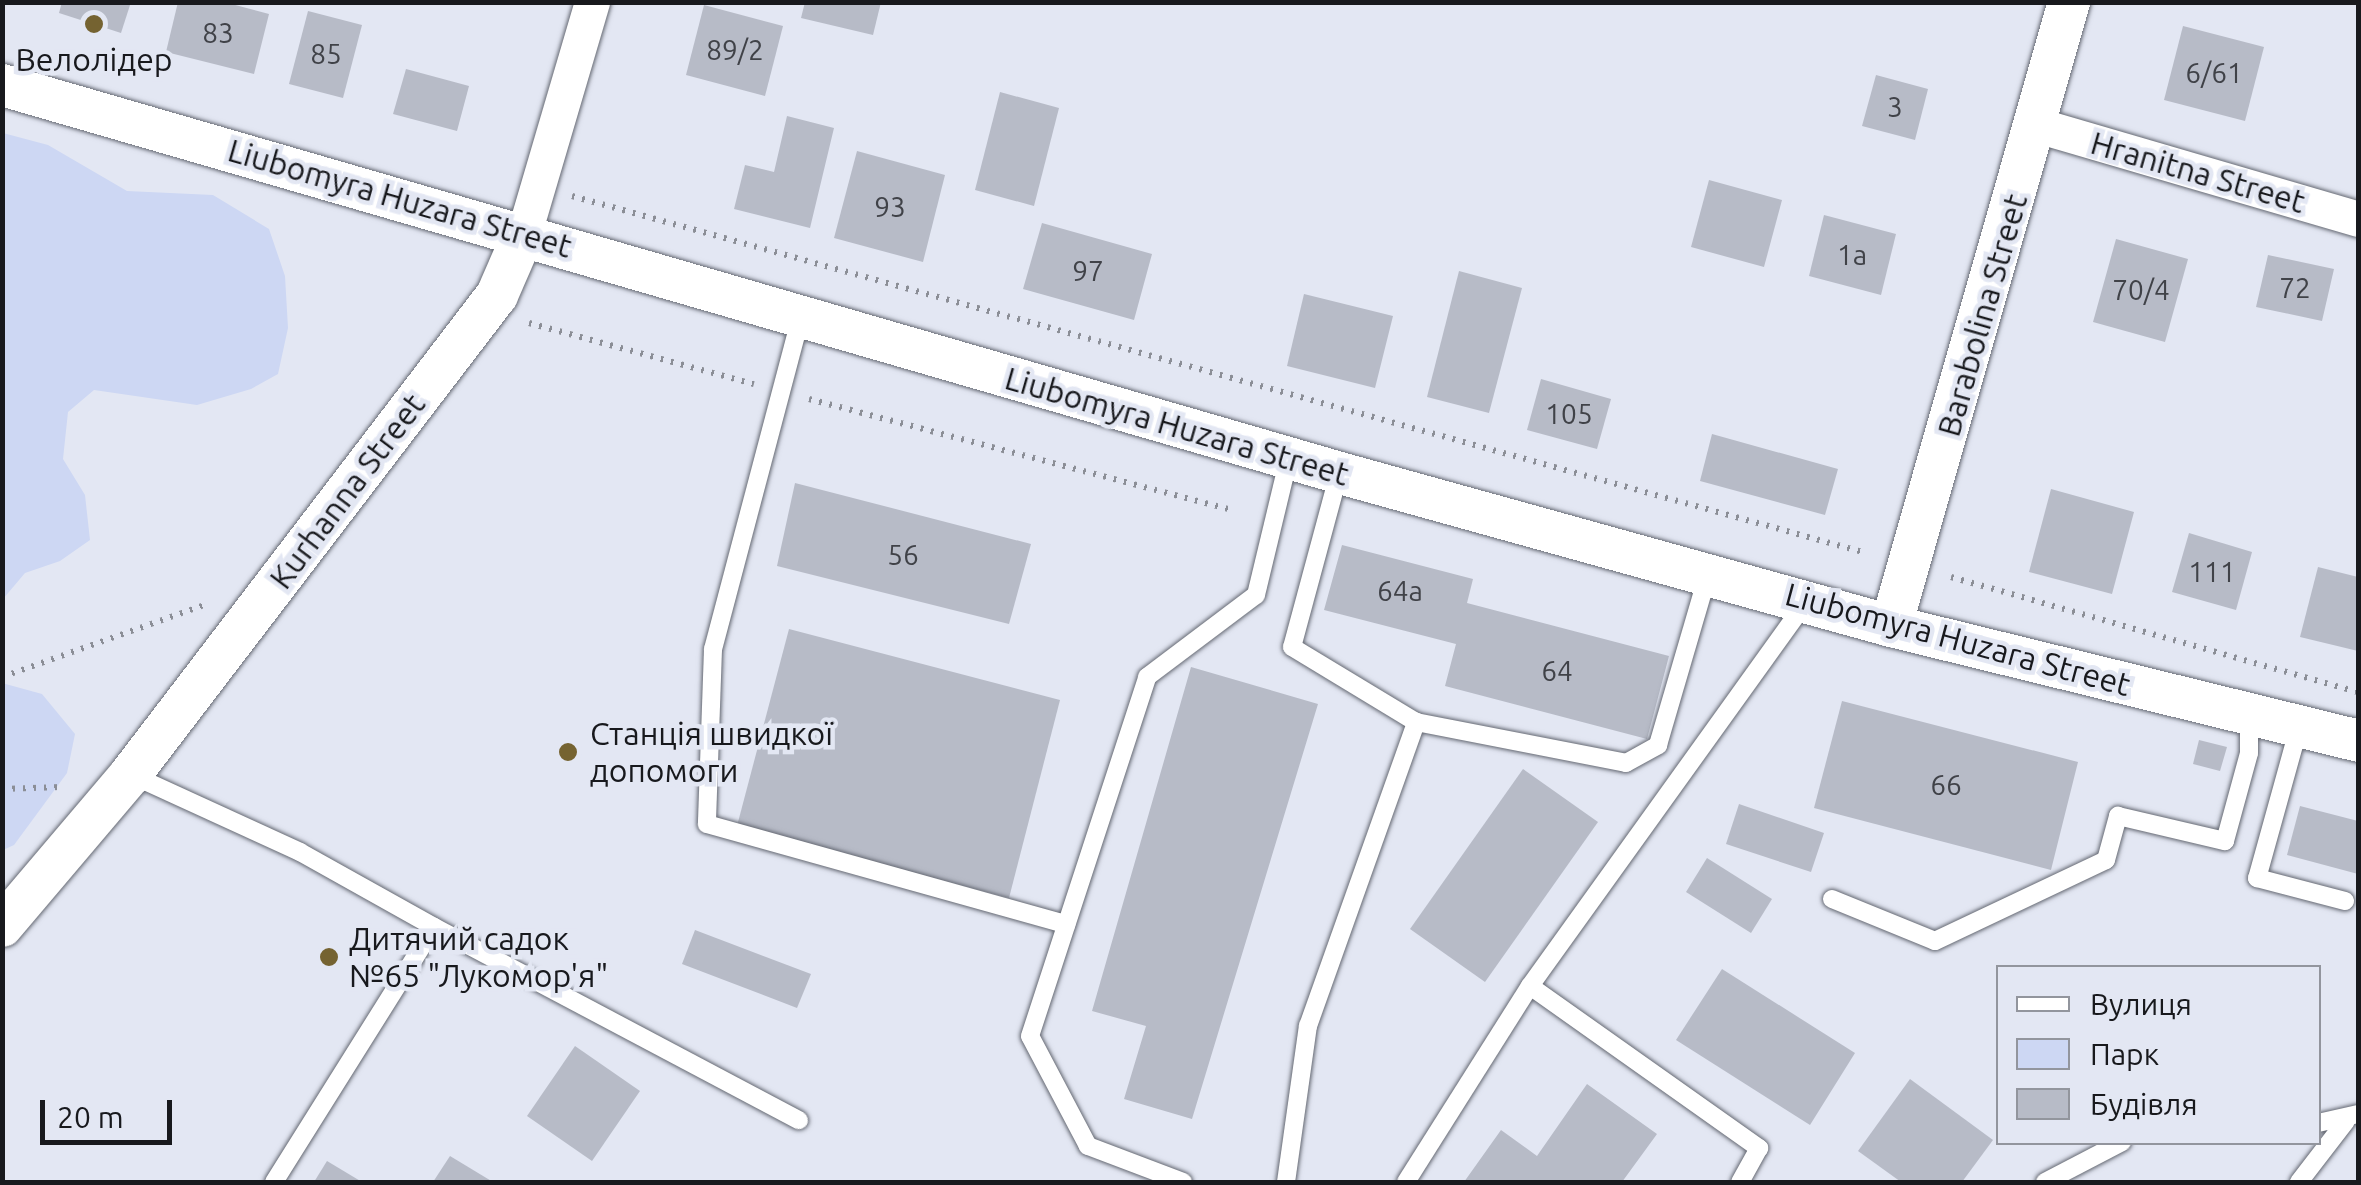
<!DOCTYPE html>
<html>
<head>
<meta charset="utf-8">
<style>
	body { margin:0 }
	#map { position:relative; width:2361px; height:1185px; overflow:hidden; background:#e3e7f3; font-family:Ubuntu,sans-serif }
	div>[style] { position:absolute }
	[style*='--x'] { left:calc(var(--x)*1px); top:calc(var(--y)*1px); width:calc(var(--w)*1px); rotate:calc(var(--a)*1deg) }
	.green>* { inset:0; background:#cdd7f3 }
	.building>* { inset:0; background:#b7bbc7 }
	.path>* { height:6px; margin-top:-3px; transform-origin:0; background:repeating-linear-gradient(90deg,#8b8e96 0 2.5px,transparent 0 10.5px) }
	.roads { filter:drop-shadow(0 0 2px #646872) drop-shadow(0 0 2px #646872) }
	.service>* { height:18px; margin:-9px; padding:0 9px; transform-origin:9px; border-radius:9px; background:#fff }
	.minor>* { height:35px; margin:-17.5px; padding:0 17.5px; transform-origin:17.5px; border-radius:17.5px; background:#fff }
	.tertiary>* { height:42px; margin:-21px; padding:0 21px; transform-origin:21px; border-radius:21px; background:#fff }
	.dots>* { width:28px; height:28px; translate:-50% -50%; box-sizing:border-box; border:5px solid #e3e7f3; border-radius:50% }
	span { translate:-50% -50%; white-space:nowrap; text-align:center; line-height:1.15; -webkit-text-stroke:9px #e3e7f3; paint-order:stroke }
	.number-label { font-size:28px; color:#404248 }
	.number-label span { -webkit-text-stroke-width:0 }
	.poi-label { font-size:32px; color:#18191d }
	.left { translate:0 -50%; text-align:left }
	.street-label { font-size:32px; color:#18191d }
	.frame { position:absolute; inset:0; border:5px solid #18191d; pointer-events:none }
	.legend { position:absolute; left:1996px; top:965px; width:325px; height:180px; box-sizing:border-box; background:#e3e7f3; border:2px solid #92959d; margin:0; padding:12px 18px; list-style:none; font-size:30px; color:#18191d }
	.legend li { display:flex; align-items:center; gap:20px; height:50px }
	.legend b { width:50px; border:2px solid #92959d }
	.scale { position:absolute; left:40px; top:1100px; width:132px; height:45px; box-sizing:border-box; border:5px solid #18191d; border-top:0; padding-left:12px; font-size:30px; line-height:35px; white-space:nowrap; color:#18191d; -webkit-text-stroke:8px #e3e7f3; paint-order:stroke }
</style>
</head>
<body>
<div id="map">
	<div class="green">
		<i style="clip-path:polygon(3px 133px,48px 145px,127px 191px,213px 195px,269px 229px,285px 276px,288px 328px,278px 374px,251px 389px,197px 405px,94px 390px,68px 412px,63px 459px,85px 495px,90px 540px,60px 561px,25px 573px,3px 599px)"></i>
		<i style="clip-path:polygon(2px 683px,42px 694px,75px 734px,67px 773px,14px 845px,3px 850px)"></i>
	</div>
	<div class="building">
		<i style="clip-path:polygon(62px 2px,131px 2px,121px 33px,59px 13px)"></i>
		<i style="clip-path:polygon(178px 2px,224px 2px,269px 14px,254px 74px,166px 52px)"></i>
		<i style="clip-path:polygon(805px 2px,881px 2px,873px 35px,801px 18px)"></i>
		<i style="clip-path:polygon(704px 5px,783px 26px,765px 96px,686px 75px)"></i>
		<i style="clip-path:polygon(308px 11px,362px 25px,343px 98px,289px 84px)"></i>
		<i style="clip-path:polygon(2183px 26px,2264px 47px,2245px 121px,2164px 100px)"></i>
		<i style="clip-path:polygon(406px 69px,469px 86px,457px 131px,393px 114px)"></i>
		<i style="clip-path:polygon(1876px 75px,1928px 89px,1915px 140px,1862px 126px)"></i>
		<i style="clip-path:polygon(1000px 92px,1059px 108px,1034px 206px,975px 190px)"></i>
		<i style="clip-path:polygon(787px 116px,834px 128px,810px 228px,734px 209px,745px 165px,774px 172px)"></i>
		<i style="clip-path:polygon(857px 151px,945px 175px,923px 262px,834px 238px)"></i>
		<i style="clip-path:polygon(1709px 180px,1782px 200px,1764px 267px,1691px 247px)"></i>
		<i style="clip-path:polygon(1824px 215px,1896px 234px,1881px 295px,1809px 276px)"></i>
		<i style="clip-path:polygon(1042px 223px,1152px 254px,1134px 320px,1023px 289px)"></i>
		<i style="clip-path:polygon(2116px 239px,2188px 259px,2165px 342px,2093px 322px)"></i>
		<i style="clip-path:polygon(2268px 255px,2334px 269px,2322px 321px,2256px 307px)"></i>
		<i style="clip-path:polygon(1459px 271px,1522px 288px,1489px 413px,1427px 397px)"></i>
		<i style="clip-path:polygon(1304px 294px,1393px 316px,1375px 388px,1287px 366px)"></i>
		<i style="clip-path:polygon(1541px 379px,1611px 399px,1597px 449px,1527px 430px)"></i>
		<i style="clip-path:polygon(1712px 434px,1838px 469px,1825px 515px,1700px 481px)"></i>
		<i style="clip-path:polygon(795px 483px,1031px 544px,1009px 624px,777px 566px)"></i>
		<i style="clip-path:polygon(2051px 489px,2134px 512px,2112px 594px,2029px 572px)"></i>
		<i style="clip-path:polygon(2189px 533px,2252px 552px,2236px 610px,2172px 592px)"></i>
		<i style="clip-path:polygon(1342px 545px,1473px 579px,1467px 603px,1669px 656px,1647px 739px,1445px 686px,1456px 644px,1324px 610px)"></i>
		<i style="clip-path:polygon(2318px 567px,2358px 577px,2358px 651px,2300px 637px)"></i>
		<i style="clip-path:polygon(789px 629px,1060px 700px,1009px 898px,737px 826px)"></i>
		<i style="clip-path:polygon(1191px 667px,1318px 704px,1192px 1119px,1124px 1099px,1146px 1026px,1092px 1011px)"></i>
		<i style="clip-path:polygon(1842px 701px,2078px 762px,2051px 870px,1814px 808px)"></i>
		<i style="clip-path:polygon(2199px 740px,2227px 747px,2220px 771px,2193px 764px)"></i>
		<i style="clip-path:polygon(1523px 769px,1598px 822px,1485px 982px,1410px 929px)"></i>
		<i style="clip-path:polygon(1739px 804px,1824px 833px,1811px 872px,1726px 844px)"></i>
		<i style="clip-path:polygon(2300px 806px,2358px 821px,2358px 874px,2287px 855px)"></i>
		<i style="clip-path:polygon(1707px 858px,1772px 899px,1751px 933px,1686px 892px)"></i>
		<i style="clip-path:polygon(695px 930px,811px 974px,797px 1008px,682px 964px)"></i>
		<i style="clip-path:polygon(1722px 969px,1855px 1053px,1810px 1125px,1676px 1040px)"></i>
		<i style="clip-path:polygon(575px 1046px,640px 1091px,592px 1161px,527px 1116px)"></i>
		<i style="clip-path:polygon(1910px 1079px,1993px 1140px,1962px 1182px,1901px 1182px,1858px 1151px)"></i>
		<i style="clip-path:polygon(1587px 1084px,1657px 1134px,1622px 1182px,1464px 1182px,1501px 1130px,1537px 1156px)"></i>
		<i style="clip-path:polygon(450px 1156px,493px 1182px,433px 1182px)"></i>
		<i style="clip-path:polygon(327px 1161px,362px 1182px,314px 1182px)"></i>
	</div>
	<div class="path">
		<i style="--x:572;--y:196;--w:1342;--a:15.42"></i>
		<i style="--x:529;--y:323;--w:233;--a:15.2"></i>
		<i style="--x:809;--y:399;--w:434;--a:14.7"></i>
		<i style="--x:1951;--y:577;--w:423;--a:15.8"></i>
		<i style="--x:2;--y:677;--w:214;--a:-19.6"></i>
		<i style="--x:2;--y:789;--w:59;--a:-1.9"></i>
	</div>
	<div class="roads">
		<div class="service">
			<i style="--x:800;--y:320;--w:340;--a:104.8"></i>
			<i style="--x:713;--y:649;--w:175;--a:92"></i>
			<i style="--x:707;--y:824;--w:373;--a:15.6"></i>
			<i style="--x:1339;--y:473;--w:180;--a:105.1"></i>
			<i style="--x:1292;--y:647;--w:145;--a:31.2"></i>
			<i style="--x:1416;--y:722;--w:214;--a:11"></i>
			<i style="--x:1626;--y:763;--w:37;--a:-29"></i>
			<i style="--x:1658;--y:745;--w:178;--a:-73.7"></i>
			<i style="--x:2299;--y:727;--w:157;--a:105.5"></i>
			<i style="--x:2257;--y:878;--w:91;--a:14.6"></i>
			<i style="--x:132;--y:775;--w:185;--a:24.6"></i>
			<i style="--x:300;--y:852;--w:154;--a:29.2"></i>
			<i style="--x:434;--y:927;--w:301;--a:122.1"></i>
			<i style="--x:1832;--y:899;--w:111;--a:22.2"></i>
			<i style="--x:1935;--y:941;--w:189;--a:-25.3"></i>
			<i style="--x:2106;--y:860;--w:46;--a:-74.7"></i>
			<i style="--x:2118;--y:816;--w:110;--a:13.2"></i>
			<i style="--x:2225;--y:841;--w:91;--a:-74.7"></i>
			<i style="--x:2249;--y:753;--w:40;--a:-90"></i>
			<i style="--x:434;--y:927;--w:413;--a:27.9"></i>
			<i style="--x:1530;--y:986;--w:281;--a:35.3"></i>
			<i style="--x:1759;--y:1148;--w:39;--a:119"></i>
			<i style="--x:2318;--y:1123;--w:41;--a:-12.7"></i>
			<i style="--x:1183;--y:1182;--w:102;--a:-159.2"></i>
			<i style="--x:1088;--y:1146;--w:124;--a:-117.8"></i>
			<i style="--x:1030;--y:1036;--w:378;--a:-71.9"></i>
			<i style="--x:1147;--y:677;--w:136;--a:-37"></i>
			<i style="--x:1256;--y:595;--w:141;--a:-76.5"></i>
			<i style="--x:1286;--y:1182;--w:158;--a:-82"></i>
			<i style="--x:1308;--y:1026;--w:323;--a:-70.4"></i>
			<i style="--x:1406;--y:1182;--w:232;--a:-57.7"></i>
			<i style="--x:1530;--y:986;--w:469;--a:-54.3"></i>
			<i style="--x:2045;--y:1182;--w:87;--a:-27.5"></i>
			<i style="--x:2299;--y:1182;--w:77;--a:-52.4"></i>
		</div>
		<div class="minor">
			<i style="--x:2037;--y:125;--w:334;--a:16.3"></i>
			<i style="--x:524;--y:233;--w:241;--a:-73.6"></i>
		</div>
		<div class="tertiary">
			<i style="--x:2;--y:85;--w:1393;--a:16.17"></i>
			<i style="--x:1340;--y:473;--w:572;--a:15.52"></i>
			<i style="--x:1891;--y:626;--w:481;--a:13.8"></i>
			<i style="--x:1891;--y:626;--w:649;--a:-74.08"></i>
			<i style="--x:2;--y:926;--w:198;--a:-49.7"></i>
			<i style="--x:130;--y:775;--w:604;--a:-52.6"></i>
			<i style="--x:497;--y:295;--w:68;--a:-66.5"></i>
		</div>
	</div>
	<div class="dots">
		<i style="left:94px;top:24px;background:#756331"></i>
		<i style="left:568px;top:752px;background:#756331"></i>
		<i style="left:329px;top:957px;background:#756331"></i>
	</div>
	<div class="number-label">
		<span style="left:218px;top:33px">83</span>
		<span style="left:735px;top:50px">89/2</span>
		<span style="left:326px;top:54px">85</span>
		<span style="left:2214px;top:73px">6/61</span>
		<span style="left:1895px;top:107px">3</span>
		<span style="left:890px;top:207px">93</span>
		<span style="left:1852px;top:255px">1а</span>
		<span style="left:1088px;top:271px">97</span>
		<span style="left:2295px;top:288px">72</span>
		<span style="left:2141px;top:290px">70/4</span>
		<span style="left:1569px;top:414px">105</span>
		<span style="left:903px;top:555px">56</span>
		<span style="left:2212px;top:572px">111</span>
		<span style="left:1400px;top:591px">64а</span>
		<span style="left:1557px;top:671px">64</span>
		<span style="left:1946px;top:785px">66</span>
	</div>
	<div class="poi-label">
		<span style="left:94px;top:59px">Велолідер</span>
		<span class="left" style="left:590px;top:752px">Станція швидкої<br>допомоги</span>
		<span class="left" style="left:349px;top:957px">Дитячий садок<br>№65 "Лукомор'я"</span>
	</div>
	<div class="street-label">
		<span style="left:2198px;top:172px;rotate:16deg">Hranitna Street</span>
		<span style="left:400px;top:198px;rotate:16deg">Liubomyra Huzara Street</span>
		<span style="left:1982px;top:315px;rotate:-74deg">Barabolina Street</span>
		<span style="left:1177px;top:426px;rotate:16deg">Liubomyra Huzara Street</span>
		<span style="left:347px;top:491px;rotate:-53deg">Kurhanna Street</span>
		<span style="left:1958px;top:639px;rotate:15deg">Liubomyra Huzara Street</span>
	</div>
	<div class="frame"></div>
	<ul class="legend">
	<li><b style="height:12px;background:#fff"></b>Вулиця</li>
	<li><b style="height:28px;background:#cdd7f3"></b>Парк</li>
	<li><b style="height:28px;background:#b7bbc7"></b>Будівля</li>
	</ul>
	<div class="scale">20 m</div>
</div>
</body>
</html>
